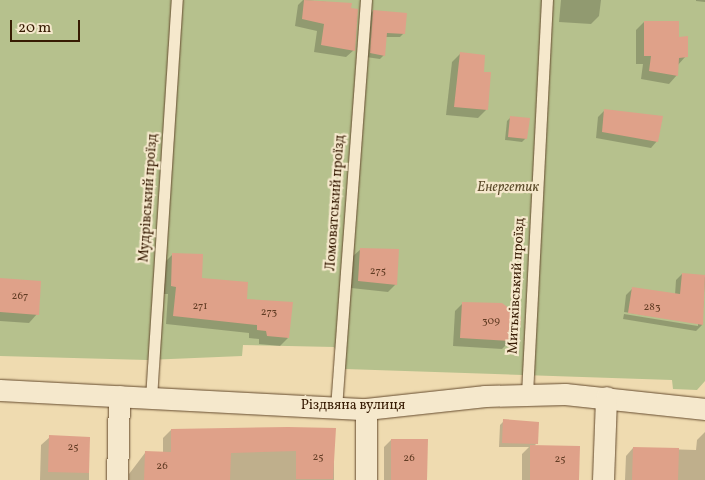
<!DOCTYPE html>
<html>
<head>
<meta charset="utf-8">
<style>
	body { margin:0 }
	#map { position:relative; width:705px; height:480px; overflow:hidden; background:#efdbb0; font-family:Vollkorn,serif }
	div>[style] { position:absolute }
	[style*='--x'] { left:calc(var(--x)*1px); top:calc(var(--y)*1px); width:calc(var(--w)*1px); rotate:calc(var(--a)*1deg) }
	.green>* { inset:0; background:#b6c18d }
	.shadow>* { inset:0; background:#0003 }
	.building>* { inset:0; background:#dfa189 }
	.roads { filter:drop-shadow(0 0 1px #654b2e) drop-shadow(0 0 1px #654b2e) }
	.service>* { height:11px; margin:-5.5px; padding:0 5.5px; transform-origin:5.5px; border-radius:5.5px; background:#f5e8cc }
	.minor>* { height:21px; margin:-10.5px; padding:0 10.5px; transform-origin:10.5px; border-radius:10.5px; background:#f5e8cc }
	span { translate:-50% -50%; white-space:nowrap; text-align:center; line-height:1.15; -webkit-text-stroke:4.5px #f5e8cc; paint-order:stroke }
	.number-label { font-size:11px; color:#613c24 }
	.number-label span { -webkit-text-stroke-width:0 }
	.park-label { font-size:14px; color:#5d4d2c; font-style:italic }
	.street-label { font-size:14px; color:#371b03 }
	.scale { position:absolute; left:10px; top:20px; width:70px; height:22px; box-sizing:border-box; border:2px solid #371b03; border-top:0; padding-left:6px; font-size:15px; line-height:18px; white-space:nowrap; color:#371b03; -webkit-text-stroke:4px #f5e8cc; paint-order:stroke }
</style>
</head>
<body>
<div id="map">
	<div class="green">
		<i style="clip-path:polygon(0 0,705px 0,705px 381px,697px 390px,673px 389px,672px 380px,345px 369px,334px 347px,243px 345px,242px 356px,147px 360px,0 356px)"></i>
	</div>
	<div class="shadow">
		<i style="clip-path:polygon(303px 0,350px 4px,354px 50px,346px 57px,314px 52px,317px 31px,295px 26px,298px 5px)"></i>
		<i style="clip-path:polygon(561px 0,601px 0,599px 16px,591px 24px,559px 22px)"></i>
		<i style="clip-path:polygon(705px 0,705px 2px,696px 1px,696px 0)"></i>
		<i style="clip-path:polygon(373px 11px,404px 33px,400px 37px,385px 37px,384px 55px,380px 59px,366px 57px,369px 15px)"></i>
		<i style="clip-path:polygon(644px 22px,678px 38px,686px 56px,677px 66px,677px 75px,669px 84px,641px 79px,643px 64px,636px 64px,636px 30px)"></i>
		<i style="clip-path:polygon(460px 54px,482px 73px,486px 110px,478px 118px,446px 115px,452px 62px)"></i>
		<i style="clip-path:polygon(605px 110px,657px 141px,651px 148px,596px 138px,598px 117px)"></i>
		<i style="clip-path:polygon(511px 117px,526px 138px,522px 142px,505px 140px,507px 121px)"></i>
		<i style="clip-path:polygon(361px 249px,396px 284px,388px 292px,351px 288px,353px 256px)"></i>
		<i style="clip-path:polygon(173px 254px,200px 280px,245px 300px,288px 338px,280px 346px,259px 344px,259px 339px,249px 338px,249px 333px,166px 324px,168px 294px,163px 294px,165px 262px)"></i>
		<i style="clip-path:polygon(682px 274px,705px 277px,702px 325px,696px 331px,623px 319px,624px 314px,698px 326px,698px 323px,624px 312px,626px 295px,633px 288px,675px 295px,676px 280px)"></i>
		<i style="clip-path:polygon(0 279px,37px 314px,29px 323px,0 321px)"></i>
		<i style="clip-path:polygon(463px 303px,511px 335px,511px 340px,502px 349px,453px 346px,455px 311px)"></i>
		<i style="clip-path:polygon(504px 421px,537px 443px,534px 446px,577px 480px,522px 480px,522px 454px,529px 447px,499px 447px,500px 425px)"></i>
		<i style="clip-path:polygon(334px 429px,334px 480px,129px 480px,129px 474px,145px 453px,163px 453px,163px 438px,171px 430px)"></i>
		<i style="clip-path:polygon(705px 432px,705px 480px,625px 480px,626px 456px,633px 448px,696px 450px,697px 440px)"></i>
		<i style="clip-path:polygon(50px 437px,89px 438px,89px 480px,40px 480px,41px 445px)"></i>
		<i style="clip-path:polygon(391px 440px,426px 480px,435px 480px,384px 480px,384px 447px)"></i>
	</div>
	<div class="building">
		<i style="clip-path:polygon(304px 0,352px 3px,351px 8px,358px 9px,355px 51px,321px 45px,324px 24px,302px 19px)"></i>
		<i style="clip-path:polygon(373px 10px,407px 13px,405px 34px,387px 33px,385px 56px,370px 53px)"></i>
		<i style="clip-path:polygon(644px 21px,679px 21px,679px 37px,688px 36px,688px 57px,679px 58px,678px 76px,649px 71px,651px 56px,644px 56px)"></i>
		<i style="clip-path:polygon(460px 52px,485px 55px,484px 72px,491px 72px,488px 110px,454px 107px)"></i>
		<i style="clip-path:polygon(604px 109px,663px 116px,658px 142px,602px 132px)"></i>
		<i style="clip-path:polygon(510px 116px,530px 118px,527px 139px,508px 137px)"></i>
		<i style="clip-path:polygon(360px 248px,399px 249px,397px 285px,358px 281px)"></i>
		<i style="clip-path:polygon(172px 253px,203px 254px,202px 278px,248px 282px,247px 299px,293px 302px,289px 338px,267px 336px,266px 331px,257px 330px,257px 325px,173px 316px,176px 287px,171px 286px)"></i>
		<i style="clip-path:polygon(682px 273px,705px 275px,703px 325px,628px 313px,632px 287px,680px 294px)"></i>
		<i style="clip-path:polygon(0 278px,41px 281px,39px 315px,0 312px)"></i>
		<i style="clip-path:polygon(462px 302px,502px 303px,521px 317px,520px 328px,512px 335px,512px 341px,460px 338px)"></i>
		<i style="clip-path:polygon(503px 419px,539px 422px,538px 444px,502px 443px)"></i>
		<i style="clip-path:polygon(288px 427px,336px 428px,333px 479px,296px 479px,296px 451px,231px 453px,230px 480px,144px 480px,145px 451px,171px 452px,171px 429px)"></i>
		<i style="clip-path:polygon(49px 435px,90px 437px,89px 473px,48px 472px)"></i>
		<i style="clip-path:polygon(391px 439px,428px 439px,427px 480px,391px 480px)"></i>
		<i style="clip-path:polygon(530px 445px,580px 446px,579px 480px,530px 480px)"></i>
		<i style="clip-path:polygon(633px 447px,679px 448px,678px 480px,632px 480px)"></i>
	</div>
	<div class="roads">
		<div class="service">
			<i style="--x:527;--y:394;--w:395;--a:-87.1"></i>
			<i style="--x:151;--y:398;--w:399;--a:-86.3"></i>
			<i style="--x:336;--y:408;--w:409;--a:-85.8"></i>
		</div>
		<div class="minor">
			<i style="--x:0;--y:390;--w:366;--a:3"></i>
			<i style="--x:366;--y:409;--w:120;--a:-6.2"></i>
			<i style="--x:485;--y:396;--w:80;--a:-1.4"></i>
			<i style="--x:565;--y:394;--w:141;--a:6.1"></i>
			<i style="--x:366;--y:409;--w:71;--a:90"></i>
			<i style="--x:117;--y:480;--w:84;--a:-88.6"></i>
			<i style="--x:603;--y:480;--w:83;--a:-87.9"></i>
		</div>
	</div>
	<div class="number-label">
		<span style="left:378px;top:272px">275</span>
		<span style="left:20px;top:297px">267</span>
		<span style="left:200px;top:307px">271</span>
		<span style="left:652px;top:308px">283</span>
		<span style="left:269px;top:313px">273</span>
		<span style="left:491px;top:322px">309</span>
		<span style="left:73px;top:448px">25</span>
		<span style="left:318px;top:458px">25</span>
		<span style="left:409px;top:459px">26</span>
		<span style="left:560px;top:460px">25</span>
		<span style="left:162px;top:467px">26</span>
	</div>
	<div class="park-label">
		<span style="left:508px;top:188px">Енергетик</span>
	</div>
	<div class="street-label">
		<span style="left:149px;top:198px;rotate:-86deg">Мудрівський проїзд</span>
		<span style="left:336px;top:203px;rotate:-86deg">Ломоватський проїзд</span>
		<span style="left:517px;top:286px;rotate:-87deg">Митьківський проїзд</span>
		<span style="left:353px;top:406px">Різдвяна вулиця</span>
	</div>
	<div class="scale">20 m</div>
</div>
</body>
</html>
